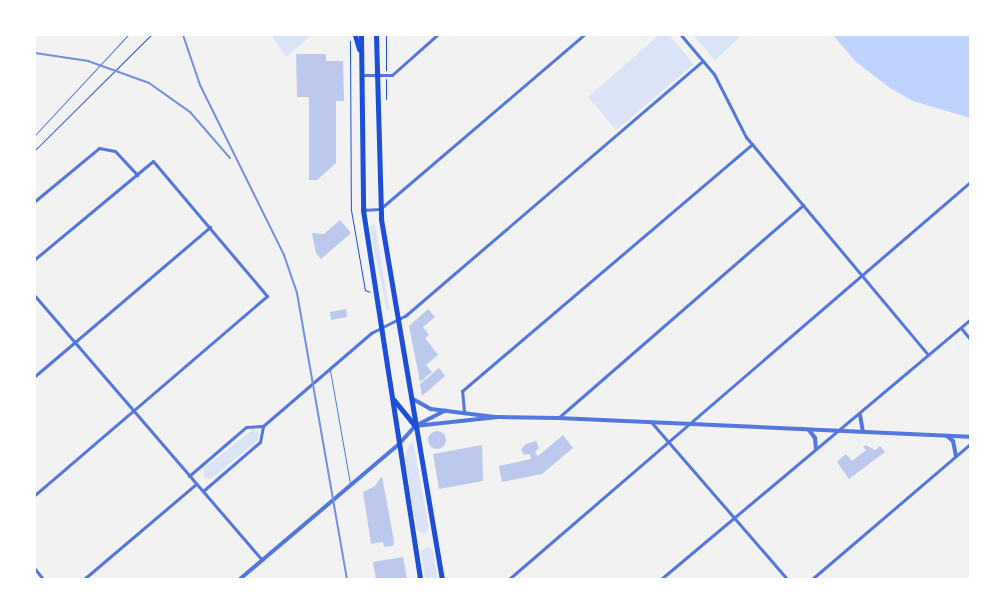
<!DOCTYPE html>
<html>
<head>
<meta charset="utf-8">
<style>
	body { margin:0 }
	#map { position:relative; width:1005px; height:614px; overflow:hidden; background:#f2f2f2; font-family:Roboto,sans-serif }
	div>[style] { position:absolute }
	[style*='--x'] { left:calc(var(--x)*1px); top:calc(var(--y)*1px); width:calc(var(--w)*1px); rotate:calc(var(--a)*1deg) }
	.green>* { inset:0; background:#dbe4f7 }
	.water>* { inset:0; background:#bfd3fe }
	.building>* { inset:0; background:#bdc9ec }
	.round { border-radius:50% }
	.path>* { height:1px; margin:-0.5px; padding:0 0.5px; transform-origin:0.5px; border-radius:0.5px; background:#1d4ed8 }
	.service>* { height:1px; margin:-0.5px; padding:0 0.5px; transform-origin:0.5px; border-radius:0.5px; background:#5277de }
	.minor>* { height:3px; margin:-1.5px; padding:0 1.5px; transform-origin:1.5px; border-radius:1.5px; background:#5277de }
	.tertiary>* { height:4px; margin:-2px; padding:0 2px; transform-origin:2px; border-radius:2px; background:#5277de }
	.primary>* { height:5px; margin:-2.5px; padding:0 2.5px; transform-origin:2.5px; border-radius:2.5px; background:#1d4ed8 }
	.rail>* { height:2px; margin:-1px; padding:0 1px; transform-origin:1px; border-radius:1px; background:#7290e2 }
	span { translate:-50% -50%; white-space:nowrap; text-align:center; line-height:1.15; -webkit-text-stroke:5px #fff; paint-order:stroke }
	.frame { position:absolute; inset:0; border:36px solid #fff; pointer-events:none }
</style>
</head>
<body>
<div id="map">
	<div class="green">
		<i style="clip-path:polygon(271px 35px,312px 35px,286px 57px)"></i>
		<i style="clip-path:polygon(659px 35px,669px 35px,694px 64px,616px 130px,588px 97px)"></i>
		<i style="clip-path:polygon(693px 35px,742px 35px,715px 60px)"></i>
		<i style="clip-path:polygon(375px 223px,389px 309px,387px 310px,373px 245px,370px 226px)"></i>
		<i style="clip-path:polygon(254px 429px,259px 433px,258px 440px,211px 479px,204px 478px,204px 468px)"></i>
		<i style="clip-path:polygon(413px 442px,429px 528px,424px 535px,417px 530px,405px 458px,408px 446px)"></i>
		<i style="clip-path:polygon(428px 546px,433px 550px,438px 579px,425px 579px,421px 552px)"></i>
	</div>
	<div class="water">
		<i style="clip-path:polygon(833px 35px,970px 35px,970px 118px,913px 101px,890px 88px,855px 61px)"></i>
	</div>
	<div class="building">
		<i style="clip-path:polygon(296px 54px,326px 54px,326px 61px,343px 61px,344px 101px,336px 101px,336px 163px,317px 180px,309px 180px,309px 97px,297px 97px)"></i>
		<i style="clip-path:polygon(340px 220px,351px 233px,321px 259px,316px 253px,312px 233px,324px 234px)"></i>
		<i style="clip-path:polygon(346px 309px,347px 317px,331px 320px,330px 312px)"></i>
		<i style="clip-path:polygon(428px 309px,435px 317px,423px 327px,429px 335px,425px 338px,438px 355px,426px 365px,432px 372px,420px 382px,409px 326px)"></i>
		<i style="clip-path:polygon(439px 368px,445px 376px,422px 396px,420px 384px)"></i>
		<i class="round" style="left:428px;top:431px;width:18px;height:18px"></i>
		<i style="clip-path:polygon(563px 435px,573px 448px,542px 474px,502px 482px,499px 466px,531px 459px,530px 454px,524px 455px,521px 449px,526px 444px,536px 441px,539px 448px,535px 452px,538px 456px)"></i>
		<i style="clip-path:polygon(482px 445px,483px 481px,439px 489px,433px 454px)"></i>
		<i style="clip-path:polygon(866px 445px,875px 450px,880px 446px,885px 452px,849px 479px,837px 462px,846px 454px,852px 461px,866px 450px,863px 447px)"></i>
		<i style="clip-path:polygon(382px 476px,394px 541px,393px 546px,384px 547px,383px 542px,371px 544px,363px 492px,375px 486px)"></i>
		<i style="clip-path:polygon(403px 557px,407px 579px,376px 579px,373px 562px)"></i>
	</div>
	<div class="path">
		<i style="--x:386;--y:35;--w:35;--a:90"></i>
		<i style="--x:350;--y:41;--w:169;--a:89.7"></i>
		<i style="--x:351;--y:210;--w:81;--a:80.1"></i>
		<i style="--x:365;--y:290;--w:5;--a:22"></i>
		<i style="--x:386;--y:99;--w:20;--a:-90"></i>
		<i style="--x:35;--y:150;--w:163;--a:-44.8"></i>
	</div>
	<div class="service">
		<i style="--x:35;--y:135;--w:137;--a:-47.1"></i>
		<i style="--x:330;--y:370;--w:116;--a:80"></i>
	</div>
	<div class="minor">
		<i style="--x:681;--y:35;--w:51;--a:49.8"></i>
		<i style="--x:714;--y:74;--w:71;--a:63.1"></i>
		<i style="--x:746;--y:137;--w:284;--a:50.1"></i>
		<i style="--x:361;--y:75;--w:31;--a:0"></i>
		<i style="--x:392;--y:75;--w:60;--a:-41.6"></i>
		<i style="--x:35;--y:201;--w:83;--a:-39.6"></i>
		<i style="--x:99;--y:148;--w:16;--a:11"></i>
		<i style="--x:115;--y:151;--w:33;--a:47"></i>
		<i style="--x:363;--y:210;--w:17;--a:-3"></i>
		<i style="--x:380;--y:209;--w:268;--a:-40.5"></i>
		<i style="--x:35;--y:259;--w:153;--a:-39.7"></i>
		<i style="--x:153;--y:161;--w:177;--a:49.8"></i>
		<i style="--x:267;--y:296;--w:306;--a:139.4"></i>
		<i style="--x:35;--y:296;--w:348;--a:49.3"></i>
		<i style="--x:961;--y:328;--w:14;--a:51"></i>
		<i style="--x:35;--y:376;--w:230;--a:-40.4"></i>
		<i style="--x:464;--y:412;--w:21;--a:-95"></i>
		<i style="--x:462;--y:391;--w:381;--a:-40.4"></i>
		<i style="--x:558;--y:418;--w:325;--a:-41"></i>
		<i style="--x:652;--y:423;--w:206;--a:49.1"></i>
		<i style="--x:189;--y:476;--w:75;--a:-40.7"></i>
		<i style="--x:246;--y:427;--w:17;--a:-3"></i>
		<i style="--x:263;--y:426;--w:143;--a:-40.7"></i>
		<i style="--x:371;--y:333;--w:38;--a:-27"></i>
		<i style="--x:405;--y:316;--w:392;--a:-40.6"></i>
		<i style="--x:203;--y:491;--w:75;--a:-40.7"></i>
		<i style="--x:260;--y:442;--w:16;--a:-79"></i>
		<i style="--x:35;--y:569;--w:13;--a:51"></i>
		<i style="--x:84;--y:579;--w:147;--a:-40.3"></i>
		<i style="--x:509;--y:579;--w:608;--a:-40.73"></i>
		<i style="--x:661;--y:579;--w:403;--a:-40"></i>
		<i style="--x:812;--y:579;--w:208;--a:-40.5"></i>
	</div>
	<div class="tertiary">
		<i style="--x:411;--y:398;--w:23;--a:29"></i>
		<i style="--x:431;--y:409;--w:64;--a:7.1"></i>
		<i style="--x:860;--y:415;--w:17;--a:80"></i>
		<i style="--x:415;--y:426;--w:83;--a:-6.2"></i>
		<i style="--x:498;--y:417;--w:60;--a:1"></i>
		<i style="--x:558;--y:418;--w:412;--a:2.6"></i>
		<i style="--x:809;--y:430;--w:10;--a:53"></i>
		<i style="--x:815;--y:438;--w:11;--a:85"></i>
		<i style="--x:947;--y:436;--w:8;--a:40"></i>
		<i style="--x:953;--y:441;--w:15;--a:79"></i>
		<i style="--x:240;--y:579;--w:209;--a:-40.3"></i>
		<i style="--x:399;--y:444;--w:24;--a:-48"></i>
		<i style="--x:415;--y:426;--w:34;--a:-27"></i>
	</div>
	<div class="primary">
		<i style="--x:355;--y:35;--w:15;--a:74"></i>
		<i style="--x:361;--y:35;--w:175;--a:89.3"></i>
		<i style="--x:363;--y:210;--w:373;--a:81.2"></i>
		<i style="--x:376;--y:35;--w:184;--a:88.4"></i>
		<i style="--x:381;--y:219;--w:365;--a:80.4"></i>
		<i style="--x:394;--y:400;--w:33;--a:51"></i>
	</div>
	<div class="rail">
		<i style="--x:183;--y:35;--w:53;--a:71.2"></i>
		<i style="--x:200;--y:85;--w:190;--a:63.7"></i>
		<i style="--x:284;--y:255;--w:40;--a:71.1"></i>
		<i style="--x:297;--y:293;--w:290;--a:80.1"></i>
		<i style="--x:35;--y:53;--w:54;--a:8.6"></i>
		<i style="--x:88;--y:61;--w:65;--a:19.8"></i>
		<i style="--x:149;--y:83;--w:50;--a:35.3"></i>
		<i style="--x:190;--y:112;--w:61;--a:49"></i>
	</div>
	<div class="frame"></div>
</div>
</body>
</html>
